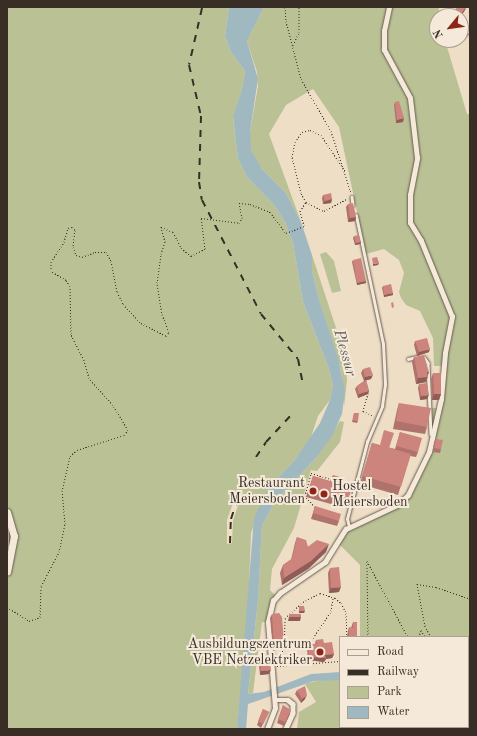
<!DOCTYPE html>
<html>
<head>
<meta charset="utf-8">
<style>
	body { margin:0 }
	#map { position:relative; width:477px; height:736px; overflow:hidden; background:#efdec6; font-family:"Old Standard TT",serif }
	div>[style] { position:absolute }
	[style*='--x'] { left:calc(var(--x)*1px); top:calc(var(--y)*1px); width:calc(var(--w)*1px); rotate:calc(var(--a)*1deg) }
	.green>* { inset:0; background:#b9c195 }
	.water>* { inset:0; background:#a0b9c0 }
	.path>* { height:1px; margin-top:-0.5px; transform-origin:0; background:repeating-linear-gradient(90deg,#392e25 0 1px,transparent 0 3px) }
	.roads { filter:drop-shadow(0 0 1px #665a4d) drop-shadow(0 0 1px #665a4d) }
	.lane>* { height:2.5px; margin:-1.25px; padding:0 1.25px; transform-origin:1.25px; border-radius:1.25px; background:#f5eada }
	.street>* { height:4.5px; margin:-2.25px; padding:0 2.25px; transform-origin:2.25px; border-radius:2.25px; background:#f5eada }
	.secondary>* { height:7px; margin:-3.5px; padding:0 3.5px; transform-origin:3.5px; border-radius:3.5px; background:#f5eada }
	.rail>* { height:2px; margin-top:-1px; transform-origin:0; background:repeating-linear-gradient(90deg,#392e25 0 7px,transparent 0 14px) }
	.wall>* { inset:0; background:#af726c }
	.shaded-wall>* { inset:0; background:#8f5c58 }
	.building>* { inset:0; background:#cc847d }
	.dots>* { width:11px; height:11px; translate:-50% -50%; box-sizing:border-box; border:2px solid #f5eada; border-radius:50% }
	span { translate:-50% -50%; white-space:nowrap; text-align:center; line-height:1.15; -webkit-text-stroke:4px #f5eada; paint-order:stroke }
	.poi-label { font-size:14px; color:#392e25 }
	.right { translate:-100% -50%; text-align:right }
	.left { translate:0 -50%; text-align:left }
	.water-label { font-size:15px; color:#53514c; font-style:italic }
	.frame { position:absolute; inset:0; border:8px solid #392e25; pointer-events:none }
	.legend { position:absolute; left:339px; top:636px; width:130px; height:92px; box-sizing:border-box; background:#f5eada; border:1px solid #aa9f92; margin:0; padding:5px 7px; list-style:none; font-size:12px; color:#392e25 }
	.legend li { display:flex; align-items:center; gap:8px; height:20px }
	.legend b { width:20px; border:1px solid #aa9f92 }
	.north { position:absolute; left:429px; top:8px; width:40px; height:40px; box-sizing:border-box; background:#f5eada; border:1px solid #aa9f92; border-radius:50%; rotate:241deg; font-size:11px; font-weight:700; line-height:16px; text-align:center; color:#392e25 }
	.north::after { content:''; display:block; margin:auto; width:14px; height:18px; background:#8f2418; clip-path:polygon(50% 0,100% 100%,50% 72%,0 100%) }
</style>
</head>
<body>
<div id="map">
	<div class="green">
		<i style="clip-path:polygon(evenodd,7px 7px,229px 7px,225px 36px,231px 52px,245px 71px,242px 89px,233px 118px,238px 159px,247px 177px,275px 206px,285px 222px,293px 243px,303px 302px,329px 369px,333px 385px,330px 400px,318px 416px,311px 437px,294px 461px,268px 488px,251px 533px,248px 613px,237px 729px,7px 729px,7px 571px,14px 540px,7px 512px,7px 7px,235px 497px,240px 499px,233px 521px,232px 543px,227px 544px,227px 520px,235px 497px)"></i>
		<i style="clip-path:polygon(264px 7px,439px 7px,437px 40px,445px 40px,467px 114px,470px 114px,470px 729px,297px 729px,299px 712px,316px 702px,305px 684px,324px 679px,340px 680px,340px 727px,468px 727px,468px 637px,360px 637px,360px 565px,336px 541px,341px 533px,394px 507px,408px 495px,431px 442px,430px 408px,439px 408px,443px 366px,434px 366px,433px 338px,420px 311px,406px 305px,401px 298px,399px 292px,404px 273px,399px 260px,384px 249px,366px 254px,339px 127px,313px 89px,286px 105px,269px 134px,301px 222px,286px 193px,262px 169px,254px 158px,249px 144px,250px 132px,258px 86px,257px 72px,247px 41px)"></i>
		<i style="clip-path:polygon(326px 252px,334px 261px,341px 291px,332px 293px,320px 254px)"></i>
		<i style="clip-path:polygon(312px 255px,344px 352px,347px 380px,344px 407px,341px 370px,318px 296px,312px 271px)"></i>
		<i style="clip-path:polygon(340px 421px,344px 422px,340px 442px,317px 471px,311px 470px,294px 528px,272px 569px,270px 590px,276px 596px,268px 622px,262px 622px,253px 693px,248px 694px,258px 600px,262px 526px,275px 501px,317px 457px)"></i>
	</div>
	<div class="water">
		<i style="clip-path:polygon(229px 7px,264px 7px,247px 41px,258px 79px,250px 132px,251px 150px,262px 169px,286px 193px,301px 222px,312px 255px,312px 271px,318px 296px,338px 358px,345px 391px,342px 414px,333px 434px,317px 457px,275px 501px,262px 526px,258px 600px,248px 694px,264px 692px,311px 674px,340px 672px,340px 680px,314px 681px,248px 704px,246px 729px,237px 729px,254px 518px,268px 488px,294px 461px,320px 423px,330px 400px,333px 385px,329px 369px,303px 302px,293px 243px,285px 222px,275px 206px,247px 177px,238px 159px,233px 117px,242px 89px,245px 71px,231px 52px,225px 36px)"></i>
	</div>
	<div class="path">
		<i style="--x:285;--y:7;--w:14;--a:86"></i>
		<i style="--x:286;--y:21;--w:60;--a:75.5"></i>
		<i style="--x:301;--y:79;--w:60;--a:60"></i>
		<i style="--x:331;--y:131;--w:65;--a:72.1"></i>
		<i style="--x:293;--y:45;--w:14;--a:-65"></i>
		<i style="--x:299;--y:32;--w:25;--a:-90"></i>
		<i style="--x:306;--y:202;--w:10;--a:-119"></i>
		<i style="--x:301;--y:193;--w:37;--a:-104"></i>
		<i style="--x:292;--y:157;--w:15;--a:-79"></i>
		<i style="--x:295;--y:142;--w:12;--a:-55"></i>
		<i style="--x:302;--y:132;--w:8;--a:-14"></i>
		<i style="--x:310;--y:130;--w:12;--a:24"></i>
		<i style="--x:321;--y:135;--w:43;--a:56.3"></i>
		<i style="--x:368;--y:393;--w:19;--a:106"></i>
		<i style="--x:363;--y:411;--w:12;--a:24"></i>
		<i style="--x:315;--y:507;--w:15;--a:-132"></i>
		<i style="--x:305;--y:496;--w:24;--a:-75"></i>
		<i style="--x:311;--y:473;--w:21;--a:17"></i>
		<i style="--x:7;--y:607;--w:26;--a:32"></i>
		<i style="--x:29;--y:621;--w:12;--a:-20"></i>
		<i style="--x:40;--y:617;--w:31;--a:-88"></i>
		<i style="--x:41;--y:586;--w:38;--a:-62"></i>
		<i style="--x:59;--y:552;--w:29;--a:-78"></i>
		<i style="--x:65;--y:524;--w:33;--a:-95"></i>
		<i style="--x:62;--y:491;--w:36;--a:-77"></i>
		<i style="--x:70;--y:456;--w:9;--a:-41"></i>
		<i style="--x:77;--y:450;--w:49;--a:-17.7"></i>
		<i style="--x:124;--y:435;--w:6;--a:-51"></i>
		<i style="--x:128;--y:430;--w:29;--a:-121"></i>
		<i style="--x:113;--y:405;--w:36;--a:-132"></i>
		<i style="--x:89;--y:378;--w:19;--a:-106"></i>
		<i style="--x:84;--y:360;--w:29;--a:-117"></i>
		<i style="--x:71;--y:334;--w:48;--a:-91.2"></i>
		<i style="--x:70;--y:286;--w:7;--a:-124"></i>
		<i style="--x:66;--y:280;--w:17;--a:-149"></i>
		<i style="--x:51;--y:271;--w:9;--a:-90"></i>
		<i style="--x:51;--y:262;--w:24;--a:-57"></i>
		<i style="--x:64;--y:242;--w:15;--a:-74"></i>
		<i style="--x:68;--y:228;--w:4;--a:-14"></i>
		<i style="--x:72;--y:227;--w:4;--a:45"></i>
		<i style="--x:75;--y:230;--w:17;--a:97"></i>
		<i style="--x:73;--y:247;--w:9;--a:69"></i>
		<i style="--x:76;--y:255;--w:6;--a:18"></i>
		<i style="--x:82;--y:257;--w:14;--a:-21"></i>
		<i style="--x:95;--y:252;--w:11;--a:0"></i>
		<i style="--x:106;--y:252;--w:10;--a:61"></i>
		<i style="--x:111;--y:261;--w:32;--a:79"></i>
		<i style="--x:117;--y:292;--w:13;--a:63"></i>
		<i style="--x:123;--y:304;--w:26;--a:47"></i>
		<i style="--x:141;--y:323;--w:28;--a:27"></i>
		<i style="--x:166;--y:336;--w:5;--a:-53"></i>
		<i style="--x:169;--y:332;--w:18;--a:-112"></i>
		<i style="--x:162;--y:315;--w:32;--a:-99"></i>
		<i style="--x:157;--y:283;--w:29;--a:-82"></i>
		<i style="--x:161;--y:254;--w:13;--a:-72"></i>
		<i style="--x:165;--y:242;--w:16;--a:-105"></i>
		<i style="--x:161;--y:227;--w:13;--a:23"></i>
		<i style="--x:173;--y:232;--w:18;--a:63"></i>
		<i style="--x:181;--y:248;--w:13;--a:39"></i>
		<i style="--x:191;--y:256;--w:16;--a:-27"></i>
		<i style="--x:205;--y:249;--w:31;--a:-97"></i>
		<i style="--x:201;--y:218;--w:38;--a:7"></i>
		<i style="--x:239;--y:223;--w:6;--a:-59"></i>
		<i style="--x:242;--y:218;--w:15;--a:-101"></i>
		<i style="--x:239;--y:203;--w:11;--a:5"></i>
		<i style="--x:250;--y:204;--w:22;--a:22"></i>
		<i style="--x:270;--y:212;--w:26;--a:53"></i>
		<i style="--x:286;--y:233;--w:19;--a:-21"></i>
		<i style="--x:304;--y:226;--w:16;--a:-105"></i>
		<i style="--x:300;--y:211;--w:11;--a:-56"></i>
		<i style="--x:306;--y:202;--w:20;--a:27"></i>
		<i style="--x:324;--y:211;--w:26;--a:-28"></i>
		<i style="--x:368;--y:637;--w:76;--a:-90.8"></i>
		<i style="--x:367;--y:561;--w:86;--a:61.7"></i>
		<i style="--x:419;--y:637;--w:7;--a:-74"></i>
		<i style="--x:421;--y:630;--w:8;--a:60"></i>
		<i style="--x:431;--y:637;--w:13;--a:-119"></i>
		<i style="--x:425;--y:626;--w:43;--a:-100.8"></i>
		<i style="--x:417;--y:584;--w:19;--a:9"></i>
		<i style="--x:436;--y:587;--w:36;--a:19"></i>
		<i style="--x:313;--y:638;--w:32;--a:-56"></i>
		<i style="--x:331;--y:611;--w:13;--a:-81"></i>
		<i style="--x:276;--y:658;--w:12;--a:-48"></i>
		<i style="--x:284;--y:649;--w:31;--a:-88"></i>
		<i style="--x:285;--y:618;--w:24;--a:-42"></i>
		<i style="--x:303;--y:602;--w:19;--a:-28"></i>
		<i style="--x:320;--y:593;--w:16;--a:18"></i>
		<i style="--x:335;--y:598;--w:8;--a:40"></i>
		<i style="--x:341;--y:603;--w:11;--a:63"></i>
		<i style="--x:346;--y:613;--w:24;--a:88"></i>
		<i style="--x:277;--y:666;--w:63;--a:-4.5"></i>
	</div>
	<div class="roads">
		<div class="lane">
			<i style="--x:461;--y:38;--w:13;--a:-45"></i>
			<i style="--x:352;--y:197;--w:8;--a:83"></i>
			<i style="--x:424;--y:357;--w:7;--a:56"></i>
			<i style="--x:428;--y:363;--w:71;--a:87.6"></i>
			<i style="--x:408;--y:359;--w:9;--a:-13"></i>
			<i style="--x:7;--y:527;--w:21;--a:90"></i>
			<i style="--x:349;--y:527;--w:8;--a:-104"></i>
			<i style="--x:347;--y:519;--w:80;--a:-75.4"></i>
			<i style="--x:367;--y:442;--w:39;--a:-67"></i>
			<i style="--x:382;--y:406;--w:22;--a:-82"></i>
			<i style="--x:385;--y:384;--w:40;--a:-92.9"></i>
			<i style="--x:383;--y:344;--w:131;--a:-101.9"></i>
		</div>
		<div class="street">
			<i style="--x:275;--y:700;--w:13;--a:0"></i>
			<i style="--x:288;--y:700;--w:6;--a:39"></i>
			<i style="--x:293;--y:704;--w:9;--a:90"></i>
			<i style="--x:293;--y:713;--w:17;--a:114"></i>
			<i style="--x:267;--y:729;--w:22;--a:-69"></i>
			<i style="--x:275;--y:708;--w:86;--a:-94.7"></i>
			<i style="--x:268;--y:622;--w:22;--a:-77"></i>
			<i style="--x:273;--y:601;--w:11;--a:-49"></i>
			<i style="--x:280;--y:593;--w:55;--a:-34.6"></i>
			<i style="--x:325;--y:562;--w:39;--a:-58"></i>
			<i style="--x:346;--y:529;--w:56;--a:-25.2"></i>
			<i style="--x:397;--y:505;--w:15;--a:-42"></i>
			<i style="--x:408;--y:495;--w:48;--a:-64"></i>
			<i style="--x:429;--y:452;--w:54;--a:-77.2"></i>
			<i style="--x:441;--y:399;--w:46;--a:-85"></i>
			<i style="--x:445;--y:353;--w:37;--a:-79"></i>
			<i style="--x:452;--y:317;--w:82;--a:-112.2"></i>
			<i style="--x:421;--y:241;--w:21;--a:-121"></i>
			<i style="--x:410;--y:223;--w:28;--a:-90"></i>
			<i style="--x:410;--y:195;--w:38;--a:-79"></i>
			<i style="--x:417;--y:158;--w:60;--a:-96.7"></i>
			<i style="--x:410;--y:98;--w:55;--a:-118.4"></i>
			<i style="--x:384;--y:50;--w:19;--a:-90"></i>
			<i style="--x:384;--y:31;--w:25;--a:-78"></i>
		</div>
		<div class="secondary">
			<i style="--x:7;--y:512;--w:25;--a:74"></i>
			<i style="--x:14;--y:536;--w:36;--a:101"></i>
		</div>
	</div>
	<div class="rail">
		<i style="--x:202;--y:8;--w:58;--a:102.8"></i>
		<i style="--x:189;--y:65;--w:52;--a:76.8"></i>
		<i style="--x:201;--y:116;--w:66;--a:91.7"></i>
		<i style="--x:199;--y:182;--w:18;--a:81"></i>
		<i style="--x:202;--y:200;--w:128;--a:62.6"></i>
		<i style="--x:261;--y:314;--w:58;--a:50.6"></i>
		<i style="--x:298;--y:359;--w:26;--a:79"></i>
		<i style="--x:256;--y:457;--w:18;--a:-56"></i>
		<i style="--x:266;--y:442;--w:40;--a:-47"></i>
		<i style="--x:230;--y:543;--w:24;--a:-88"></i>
		<i style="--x:231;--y:519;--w:22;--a:-72"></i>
	</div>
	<div class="wall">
		<i style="clip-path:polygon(466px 7px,465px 10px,461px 16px,457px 16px,454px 14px,455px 10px)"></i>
		<i style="clip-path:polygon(395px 102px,403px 122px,396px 123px,394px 105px)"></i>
		<i style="clip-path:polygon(323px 195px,332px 199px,331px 203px,323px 204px,322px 198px)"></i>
		<i style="clip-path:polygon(348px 204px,356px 217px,355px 221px,348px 222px,346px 207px)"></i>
		<i style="clip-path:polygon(354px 236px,361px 242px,360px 244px,355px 245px,353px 238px)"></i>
		<i style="clip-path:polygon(353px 260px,366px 283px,357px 285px,352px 262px)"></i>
		<i style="clip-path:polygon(383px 286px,393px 295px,384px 297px,382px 288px)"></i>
		<i style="clip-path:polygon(415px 341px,429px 352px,417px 356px,414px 345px)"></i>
		<i style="clip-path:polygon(414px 357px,428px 376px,426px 382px,416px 384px,412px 362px)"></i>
		<i style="clip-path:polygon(363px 369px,371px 379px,366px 380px,369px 391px,368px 394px,358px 398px,355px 389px,357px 386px,364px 381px,361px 373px)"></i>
		<i style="clip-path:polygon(433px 373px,441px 394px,439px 400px,432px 400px,431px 379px)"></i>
		<i style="clip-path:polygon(419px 384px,427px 399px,420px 400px,418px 388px)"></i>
		<i style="clip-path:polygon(399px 403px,427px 427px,425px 434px,393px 429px,397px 410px)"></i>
		<i style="clip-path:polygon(354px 413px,358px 421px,357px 423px,352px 422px)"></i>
		<i style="clip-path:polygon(400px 432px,418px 452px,416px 457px,410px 456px,398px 495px,360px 484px,372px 443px,395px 449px)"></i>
		<i style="clip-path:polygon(436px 439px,441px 449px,440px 453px,433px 452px,434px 442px)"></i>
		<i style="clip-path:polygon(333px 475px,348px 501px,345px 508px,306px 497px,313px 476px,330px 481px)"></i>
		<i style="clip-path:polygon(315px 506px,339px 521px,337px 526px,311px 519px)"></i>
		<i style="clip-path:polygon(297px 537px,308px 547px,326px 552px,308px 569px,282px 585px,280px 573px,283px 565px,291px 560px,295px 543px)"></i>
		<i style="clip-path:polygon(330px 568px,339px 592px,329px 593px,328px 573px)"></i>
		<i style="clip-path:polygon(272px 614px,284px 643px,283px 647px,273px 648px,270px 618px)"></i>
		<i style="clip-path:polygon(353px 622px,357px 637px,347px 637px,348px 631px,349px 627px,351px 628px)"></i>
		<i style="clip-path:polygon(316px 640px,324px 643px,334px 654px,332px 658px,326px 659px,324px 662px,308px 660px,307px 648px,308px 645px,315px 644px)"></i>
		<i style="clip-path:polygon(260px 663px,269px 674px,260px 675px,259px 666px)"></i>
		<i style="clip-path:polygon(297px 690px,305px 699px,301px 703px,295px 694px)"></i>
		<i style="clip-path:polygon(283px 705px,290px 714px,284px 726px,277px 723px)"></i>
		<i style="clip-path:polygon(263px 709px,269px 712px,261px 728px,257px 725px)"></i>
	</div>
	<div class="shaded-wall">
		<i style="clip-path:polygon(466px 7px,465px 10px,461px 16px,460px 16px)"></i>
		<i style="clip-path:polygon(404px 118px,403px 122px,396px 123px,397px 120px)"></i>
		<i style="clip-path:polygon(332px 199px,331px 203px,323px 204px,325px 201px)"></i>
		<i style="clip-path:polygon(356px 217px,355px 221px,348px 222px,350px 218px)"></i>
		<i style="clip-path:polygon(361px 242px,360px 244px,355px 245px,356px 243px)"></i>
		<i style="clip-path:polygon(379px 263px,378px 265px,373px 266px,373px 264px)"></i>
		<i style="clip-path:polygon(366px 281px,366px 283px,357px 285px,357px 283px)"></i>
		<i style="clip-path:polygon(393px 293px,393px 295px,384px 297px,384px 295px)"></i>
		<i style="clip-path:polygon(430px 349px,429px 352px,417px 356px,419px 352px)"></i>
		<i style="clip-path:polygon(427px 372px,429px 372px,426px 382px,416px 384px,418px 378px)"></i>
		<i style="clip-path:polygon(373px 375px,371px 379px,364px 381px,365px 377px)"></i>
		<i style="clip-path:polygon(369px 391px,368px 394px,358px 398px,359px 394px)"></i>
		<i style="clip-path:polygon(434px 394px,441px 394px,439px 400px,432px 400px)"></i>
		<i style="clip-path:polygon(429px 395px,427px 399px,420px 400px,421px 396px)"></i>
		<i style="clip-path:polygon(340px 477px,337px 484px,335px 482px)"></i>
		<i style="clip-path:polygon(329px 544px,326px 552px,308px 569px,282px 585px,284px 578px)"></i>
		<i style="clip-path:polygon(341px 587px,339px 592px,329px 593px,331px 588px)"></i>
		<i style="clip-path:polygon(299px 611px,305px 611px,304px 613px,299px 613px)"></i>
		<i style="clip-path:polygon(289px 617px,301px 617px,300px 621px,288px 621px)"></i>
		<i style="clip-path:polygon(284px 643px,283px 647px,273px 648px,274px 644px)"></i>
		<i style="clip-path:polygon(334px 654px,332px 658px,326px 659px,324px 662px,308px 660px,309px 657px)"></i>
		<i style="clip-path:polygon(271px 670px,269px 674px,260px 675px,261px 671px)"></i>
		<i style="clip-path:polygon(307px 695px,305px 699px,301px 703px,302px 699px)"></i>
	</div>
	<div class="building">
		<i style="clip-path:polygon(457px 7px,466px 7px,461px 14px,455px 10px)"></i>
		<i style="clip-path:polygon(399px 101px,404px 118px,397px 120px,395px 102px)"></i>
		<i style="clip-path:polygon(331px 193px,332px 199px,325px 201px,323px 195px)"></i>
		<i style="clip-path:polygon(353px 203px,356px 217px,350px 218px,348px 204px)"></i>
		<i style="clip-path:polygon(359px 235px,361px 242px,356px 243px,354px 236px)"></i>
		<i style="clip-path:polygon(377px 257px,379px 263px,373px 264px,372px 258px)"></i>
		<i style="clip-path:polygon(361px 258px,366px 281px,357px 283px,353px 260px)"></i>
		<i style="clip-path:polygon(391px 284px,393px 293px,384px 295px,383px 286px)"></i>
		<i style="clip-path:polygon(393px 302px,394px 307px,392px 308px,391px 303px)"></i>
		<i style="clip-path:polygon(427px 338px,430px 349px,419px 352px,415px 341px)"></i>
		<i style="clip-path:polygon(424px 355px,429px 372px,427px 372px,428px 377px,418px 378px,414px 357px)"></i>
		<i style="clip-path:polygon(370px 367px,373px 375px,365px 377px,363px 369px)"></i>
		<i style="clip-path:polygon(433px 373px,441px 373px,441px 394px,434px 394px)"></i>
		<i style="clip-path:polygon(366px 380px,369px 391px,359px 394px,357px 386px)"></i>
		<i style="clip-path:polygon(427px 383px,429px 395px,421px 396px,419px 384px)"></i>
		<i style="clip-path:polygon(399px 403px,431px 408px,427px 427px,396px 421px)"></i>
		<i style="clip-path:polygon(354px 413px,359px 413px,358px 421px,353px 420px)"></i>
		<i style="clip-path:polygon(384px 430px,394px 433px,389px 448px,380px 445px)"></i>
		<i style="clip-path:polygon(400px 432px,422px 438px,418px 452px,396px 446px)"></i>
		<i style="clip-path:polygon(436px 439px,443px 440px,441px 449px,434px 448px)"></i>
		<i style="clip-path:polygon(372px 443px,411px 454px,401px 487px,362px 476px)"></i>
		<i style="clip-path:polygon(333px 475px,340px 477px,335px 482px,352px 487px,348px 501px,309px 490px,313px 476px,332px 482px)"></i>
		<i style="clip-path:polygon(315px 506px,341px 514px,339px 521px,313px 513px)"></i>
		<i style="clip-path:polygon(297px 537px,306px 540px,308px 547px,292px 559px)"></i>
		<i style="clip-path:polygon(317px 540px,329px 544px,311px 561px,284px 578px,283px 565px)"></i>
		<i style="clip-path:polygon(339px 567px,341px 587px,331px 588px,330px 568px)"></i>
		<i style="clip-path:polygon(299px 606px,304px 606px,305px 611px,299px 611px)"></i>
		<i style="clip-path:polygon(279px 613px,282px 617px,284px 643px,274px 644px,272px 614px)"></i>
		<i style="clip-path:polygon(289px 614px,301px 614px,301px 617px,289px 617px)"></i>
		<i style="clip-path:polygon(353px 622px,357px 622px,357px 637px,349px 636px,349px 627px,353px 628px)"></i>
		<i style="clip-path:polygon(323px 639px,324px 643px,332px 642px,334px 654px,325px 655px,326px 658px,309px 657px,308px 645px,317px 644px,316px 640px)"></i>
		<i style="clip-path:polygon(270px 662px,271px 670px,261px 671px,260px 663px)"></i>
		<i style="clip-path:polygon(305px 686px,307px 695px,302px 699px,297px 690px)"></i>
		<i style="clip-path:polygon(283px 705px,291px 710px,285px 722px,278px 719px)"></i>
		<i style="clip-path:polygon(263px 709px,269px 712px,263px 724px,258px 721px)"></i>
	</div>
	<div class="dots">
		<i style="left:313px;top:491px;background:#8f2418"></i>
		<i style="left:324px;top:494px;background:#8f2418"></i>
		<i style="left:320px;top:652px;background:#8f2418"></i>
	</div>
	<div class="poi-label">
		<span class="right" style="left:305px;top:491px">Restaurant<br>Meiersboden</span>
		<span class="left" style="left:332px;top:494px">Hostel<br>Meiersboden</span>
		<span class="right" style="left:312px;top:652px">Ausbildungszentrum<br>VBE Netzelektriker</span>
	</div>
	<div class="water-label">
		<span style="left:344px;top:353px;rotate:74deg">Plessur</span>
	</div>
	<div class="frame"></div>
	<ul class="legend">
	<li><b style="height:5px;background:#f5eada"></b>Road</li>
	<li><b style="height:5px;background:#392e25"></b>Railway</li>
	<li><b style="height:11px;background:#b9c195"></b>Park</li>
	<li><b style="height:11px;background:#a0b9c0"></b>Water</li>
	</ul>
	<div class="north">N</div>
</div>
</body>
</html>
